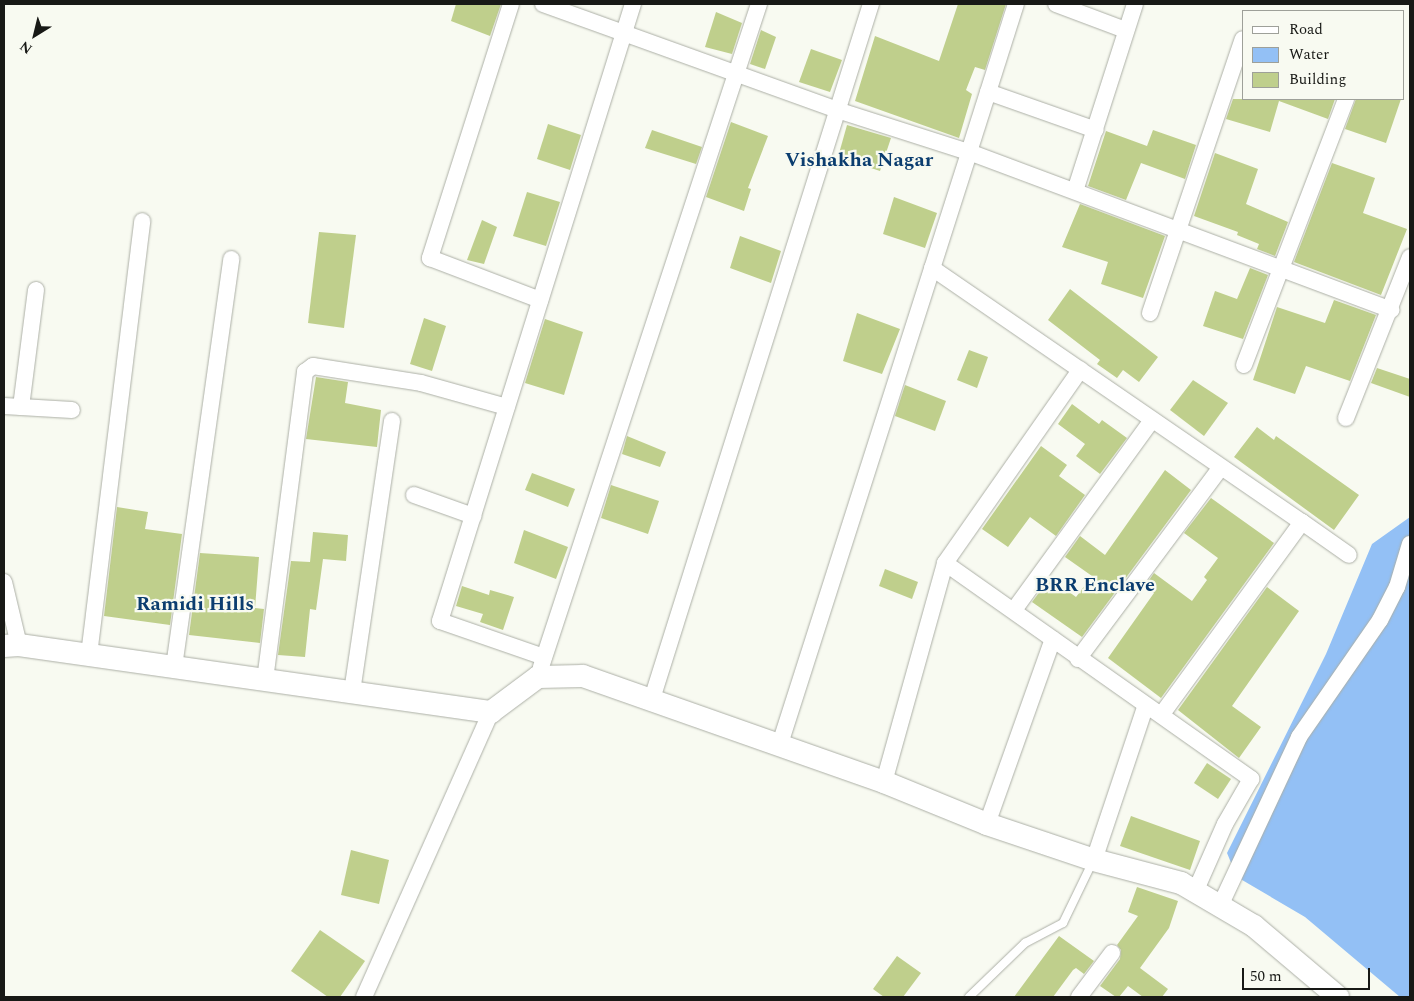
<!DOCTYPE html>
<html>
<head>
<meta charset="utf-8">
<style>
	body { margin:0 }
	#map { position:relative; width:1414px; height:1001px; overflow:hidden; background:#f8faf1; font-family:Spectral,serif }
	div>[style] { position:absolute }
	[style*='--x'] { left:calc(var(--x)*1px); top:calc(var(--y)*1px); width:calc(var(--w)*1px); rotate:calc(var(--a)*1deg) }
	.water>* { inset:0; background:#93c0f5 }
	.building>* { inset:0; background:#bfcf8c }
	.roads { filter:drop-shadow(0 0 1px #acafa6) drop-shadow(0 0 1px #acafa6) }
	.lane>* { height:8px; margin:-4px; padding:0 4px; transform-origin:4px; border-radius:4px; background:#fff }
	.street>* { height:16px; margin:-8px; padding:0 8px; transform-origin:8px; border-radius:8px; background:#fff }
	.secondary>* { height:22px; margin:-11px; padding:0 11px; transform-origin:11px; border-radius:11px; background:#fff }
	span { translate:-50% -50%; white-space:nowrap; text-align:center; line-height:1.15; -webkit-text-stroke:4.5px #f8faf1; paint-order:stroke }
	.neighbourhood-label { font-size:20px; color:#0b3d6f; font-weight:700 }
	.frame { position:absolute; inset:0; border:5px solid #181916; pointer-events:none }
	.legend { position:absolute; left:1242px; top:10px; width:162px; height:90px; box-sizing:border-box; background:#f8faf1; border:1px solid #9ea099; margin:0; padding:6px 9px; list-style:none; font-size:15px; color:#181916 }
	.legend li { display:flex; align-items:center; gap:10px; height:25px }
	.legend b { width:25px; border:1px solid #9ea099 }
	.north { position:absolute; left:10px; top:10px; width:50px; height:50px; -webkit-text-stroke:4px #f8faf1; paint-order:stroke; rotate:216deg; font-size:14px; font-weight:700; line-height:20px; text-align:center; color:#181916 }
	.north::after { content:''; display:block; margin:auto; width:18px; height:22px; background:#181916; clip-path:polygon(50% 0,100% 100%,50% 72%,0 100%) }
	.scale { position:absolute; left:1242px; top:968px; width:128px; height:22px; box-sizing:border-box; border:2px solid #181916; border-top:0; padding-left:6px; font-size:15px; line-height:18px; white-space:nowrap; color:#181916; -webkit-text-stroke:4px #f8faf1; paint-order:stroke }
</style>
</head>
<body>
<div id="map">
	<div class="water">
		<i style="clip-path:polygon(1410px 517px,1410px 997px,1400px 997px,1305px 917px,1237px 877px,1227px 853px,1326px 654px,1372px 544px)"></i>
	</div>
	<div class="building">
		<i style="clip-path:polygon(456px 4px,501px 4px,490px 36px,451px 21px)"></i>
		<i style="clip-path:polygon(958px 4px,1006px 4px,985px 70px,975px 67px,966px 90px,972px 94px,959px 138px,855px 101px,875px 36px,939px 61px)"></i>
		<i style="clip-path:polygon(716px 12px,742px 23px,732px 54px,705px 47px)"></i>
		<i style="clip-path:polygon(761px 30px,776px 37px,765px 69px,750px 64px)"></i>
		<i style="clip-path:polygon(811px 49px,842px 60px,830px 92px,799px 82px)"></i>
		<i style="clip-path:polygon(1233px 99px,1335px 99px,1328px 119px,1279px 101px,1270px 132px,1226px 119px)"></i>
		<i style="clip-path:polygon(1356px 99px,1401px 99px,1386px 143px,1345px 129px)"></i>
		<i style="clip-path:polygon(731px 122px,768px 136px,748px 188px,751px 189px,744px 211px,706px 197px)"></i>
		<i style="clip-path:polygon(548px 124px,581px 135px,570px 170px,537px 159px)"></i>
		<i style="clip-path:polygon(847px 125px,891px 138px,880px 171px,838px 157px)"></i>
		<i style="clip-path:polygon(652px 130px,702px 147px,696px 164px,645px 148px)"></i>
		<i style="clip-path:polygon(1153px 130px,1196px 145px,1185px 179px,1141px 163px,1126px 200px,1088px 186px,1106px 131px,1147px 146px)"></i>
		<i style="clip-path:polygon(1215px 153px,1258px 169px,1246px 204px,1288px 222px,1275px 256px,1257px 249px,1259px 244px,1237px 235px,1238px 232px,1194px 216px)"></i>
		<i style="clip-path:polygon(1332px 163px,1375px 178px,1363px 213px,1407px 229px,1381px 295px,1294px 262px)"></i>
		<i style="clip-path:polygon(527px 192px,560px 202px,546px 246px,513px 236px)"></i>
		<i style="clip-path:polygon(894px 197px,937px 213px,925px 248px,883px 234px)"></i>
		<i style="clip-path:polygon(1080px 204px,1165px 236px,1143px 298px,1101px 284px,1108px 262px,1062px 247px)"></i>
		<i style="clip-path:polygon(482px 220px,497px 227px,484px 264px,467px 260px)"></i>
		<i style="clip-path:polygon(319px 232px,356px 235px,344px 328px,308px 323px)"></i>
		<i style="clip-path:polygon(740px 236px,781px 251px,771px 283px,730px 268px)"></i>
		<i style="clip-path:polygon(1250px 268px,1268px 275px,1243px 339px,1203px 326px,1215px 291px,1237px 299px)"></i>
		<i style="clip-path:polygon(1070px 289px,1158px 357px,1139px 382px,1123px 370px,1117px 378px,1097px 364px,1100px 360px,1048px 320px)"></i>
		<i style="clip-path:polygon(1334px 300px,1376px 315px,1350px 381px,1306px 366px,1295px 394px,1253px 380px,1277px 307px,1325px 323px)"></i>
		<i style="clip-path:polygon(857px 313px,900px 329px,882px 374px,843px 361px)"></i>
		<i style="clip-path:polygon(424px 318px,446px 326px,432px 371px,410px 364px)"></i>
		<i style="clip-path:polygon(545px 319px,583px 332px,564px 395px,525px 383px)"></i>
		<i style="clip-path:polygon(969px 350px,988px 357px,977px 388px,957px 380px)"></i>
		<i style="clip-path:polygon(1377px 368px,1410px 379px,1410px 397px,1371px 383px)"></i>
		<i style="clip-path:polygon(316px 377px,348px 382px,345px 403px,381px 410px,377px 447px,306px 439px)"></i>
		<i style="clip-path:polygon(1193px 380px,1228px 403px,1204px 436px,1170px 410px)"></i>
		<i style="clip-path:polygon(905px 385px,946px 401px,935px 431px,895px 416px)"></i>
		<i style="clip-path:polygon(1072px 404px,1099px 424px,1102px 420px,1127px 438px,1100px 474px,1076px 456px,1085px 444px,1058px 424px)"></i>
		<i style="clip-path:polygon(1257px 427px,1274px 440px,1276px 436px,1359px 495px,1334px 530px,1234px 457px)"></i>
		<i style="clip-path:polygon(627px 436px,666px 452px,660px 467px,622px 454px)"></i>
		<i style="clip-path:polygon(1041px 446px,1067px 465px,1059px 476px,1085px 495px,1056px 536px,1030px 517px,1008px 547px,982px 529px)"></i>
		<i style="clip-path:polygon(1165px 470px,1191px 490px,1082px 637px,1032px 602px,1050px 578px,1076px 597px,1092px 576px,1065px 557px,1080px 536px,1105px 555px)"></i>
		<i style="clip-path:polygon(532px 473px,575px 489px,568px 507px,525px 490px)"></i>
		<i style="clip-path:polygon(611px 485px,659px 501px,648px 534px,601px 518px)"></i>
		<i style="clip-path:polygon(1211px 498px,1274px 543px,1161px 698px,1108px 658px,1154px 593px,1145px 586px,1154px 573px,1192px 601px,1207px 580px,1204px 577px,1218px 558px,1184px 533px)"></i>
		<i style="clip-path:polygon(117px 507px,148px 512px,145px 529px,182px 534px,170px 625px,104px 616px)"></i>
		<i style="clip-path:polygon(524px 530px,568px 547px,556px 579px,514px 563px)"></i>
		<i style="clip-path:polygon(313px 532px,348px 535px,346px 561px,323px 559px,316px 610px,310px 609px,305px 657px,278px 655px,291px 561px,310px 562px)"></i>
		<i style="clip-path:polygon(200px 553px,259px 557px,255px 608px,264px 609px,260px 643px,189px 635px)"></i>
		<i style="clip-path:polygon(885px 569px,918px 582px,912px 599px,879px 586px)"></i>
		<i style="clip-path:polygon(462px 586px,489px 595px,490px 590px,514px 597px,503px 630px,480px 622px,483px 614px,456px 606px)"></i>
		<i style="clip-path:polygon(1267px 587px,1299px 611px,1232px 706px,1261px 727px,1239px 758px,1178px 710px)"></i>
		<i style="clip-path:polygon(1207px 763px,1231px 779px,1218px 799px,1194px 783px)"></i>
		<i style="clip-path:polygon(1131px 816px,1200px 841px,1190px 870px,1120px 846px)"></i>
		<i style="clip-path:polygon(351px 850px,389px 860px,379px 904px,341px 895px)"></i>
		<i style="clip-path:polygon(1137px 887px,1178px 901px,1169px 928px,1140px 968px,1168px 989px,1162px 997px,1143px 997px,1128px 986px,1119px 997px,1116px 997px,1100px 986px,1120px 959px,1121px 950px,1117px 945px,1138px 916px,1128px 912px)"></i>
		<i style="clip-path:polygon(320px 930px,365px 961px,340px 997px,328px 997px,291px 971px)"></i>
		<i style="clip-path:polygon(1059px 936px,1094px 961px,1084px 974px,1076px 968px,1073px 970px,1053px 997px,1014px 997px)"></i>
		<i style="clip-path:polygon(897px 956px,921px 973px,903px 997px,884px 997px,873px 989px)"></i>
	</div>
	<div class="roads">
		<div class="lane">
			<i style="--x:969;--y:997;--w:78;--a:-44"></i>
			<i style="--x:1025;--y:943;--w:43;--a:-27.8"></i>
			<i style="--x:1063;--y:923;--w:69;--a:-64.2"></i>
		</div>
		<div class="street">
			<i style="--x:511;--y:4;--w:267;--a:107.7"></i>
			<i style="--x:430;--y:258;--w:118;--a:20.9"></i>
			<i style="--x:543;--y:4;--w:313;--a:19.8"></i>
			<i style="--x:837;--y:110;--w:139;--a:17.7"></i>
			<i style="--x:969;--y:152;--w:451;--a:20.5"></i>
			<i style="--x:1056;--y:4;--w:74;--a:20.6"></i>
			<i style="--x:988;--y:92;--w:114;--a:19.4"></i>
			<i style="--x:969;--y:152;--w:155;--a:-72.4"></i>
			<i style="--x:1075;--y:191;--w:196;--a:-72.2"></i>
			<i style="--x:932;--y:268;--w:449;--a:34.5"></i>
			<i style="--x:1302;--y:522;--w:238;--a:126.1"></i>
			<i style="--x:1150;--y:313;--w:289;--a:-71.3"></i>
			<i style="--x:1244;--y:365;--w:285;--a:-69"></i>
			<i style="--x:4;--y:406;--w:68;--a:3.4"></i>
			<i style="--x:21;--y:407;--w:118;--a:-82.7"></i>
			<i style="--x:1346;--y:418;--w:173;--a:-68.3"></i>
			<i style="--x:414;--y:495;--w:63;--a:19.6"></i>
			<i style="--x:1302;--y:522;--w:57;--a:35.1"></i>
			<i style="--x:945;--y:563;--w:375;--a:35.2"></i>
			<i style="--x:1251;--y:779;--w:52;--a:120"></i>
			<i style="--x:1225;--y:824;--w:74;--a:113.8"></i>
			<i style="--x:4;--y:582;--w:65;--a:76.6"></i>
			<i style="--x:1014;--y:610;--w:235;--a:-54"></i>
			<i style="--x:89;--y:655;--w:437;--a:-83"></i>
			<i style="--x:544;--y:657;--w:110;--a:-160.9"></i>
			<i style="--x:440;--y:621;--w:646;--a:-72.63"></i>
			<i style="--x:1078;--y:659;--w:239;--a:-53.3"></i>
			<i style="--x:174;--y:667;--w:412;--a:-82"></i>
			<i style="--x:541;--y:667;--w:698;--a:-71.8"></i>
			<i style="--x:265;--y:680;--w:311;--a:-82.6"></i>
			<i style="--x:305;--y:372;--w:10;--a:-37"></i>
			<i style="--x:313;--y:366;--w:109;--a:8.9"></i>
			<i style="--x:421;--y:383;--w:89;--a:15.6"></i>
			<i style="--x:352;--y:692;--w:274;--a:-81.6"></i>
			<i style="--x:651;--y:702;--w:732;--a:-72.51"></i>
			<i style="--x:779;--y:747;--w:624;--a:-72.26"></i>
			<i style="--x:884;--y:782;--w:227;--a:-74.4"></i>
			<i style="--x:945;--y:563;--w:236;--a:-55"></i>
			<i style="--x:987;--y:824;--w:196;--a:-70.4"></i>
			<i style="--x:1094;--y:860;--w:163;--a:-71.5"></i>
			<i style="--x:1220;--y:906;--w:187;--a:-64.9"></i>
			<i style="--x:1299;--y:737;--w:142;--a:-55.3"></i>
			<i style="--x:1380;--y:620;--w:37;--a:-63"></i>
			<i style="--x:1397;--y:587;--w:45;--a:-73.2"></i>
			<i style="--x:364;--y:997;--w:312;--a:-66"></i>
			<i style="--x:1079;--y:997;--w:55;--a:-53.1"></i>
		</div>
		<div class="secondary">
			<i style="--x:4;--y:646;--w:15;--a:-4"></i>
			<i style="--x:19;--y:645;--w:477;--a:8.1"></i>
			<i style="--x:491;--y:712;--w:59;--a:-36.7"></i>
			<i style="--x:538;--y:677;--w:45;--a:-1.3"></i>
			<i style="--x:583;--y:676;--w:319;--a:19.4"></i>
			<i style="--x:884;--y:782;--w:111;--a:22.2"></i>
			<i style="--x:987;--y:824;--w:113;--a:18.6"></i>
			<i style="--x:1094;--y:860;--w:90;--a:14.8"></i>
			<i style="--x:1181;--y:883;--w:85;--a:30.5"></i>
			<i style="--x:1254;--y:926;--w:110;--a:40.2"></i>
		</div>
	</div>
	<div class="neighbourhood-label">
		<span style="left:859px;top:160px">Vishakha Nagar</span>
		<span style="left:1095px;top:585px">BRR Enclave</span>
		<span style="left:195px;top:604px">Ramidi Hills</span>
	</div>
	<div class="frame"></div>
	<ul class="legend">
	<li><b style="height:6px;background:#fff"></b>Road</li>
	<li><b style="height:14px;background:#93c0f5"></b>Water</li>
	<li><b style="height:14px;background:#bfcf8c"></b>Building</li>
	</ul>
	<div class="north">N</div>
	<div class="scale">50 m</div>
</div>
</body>
</html>
